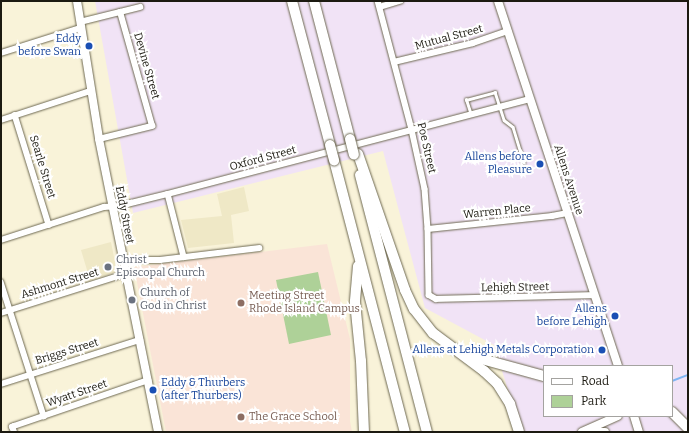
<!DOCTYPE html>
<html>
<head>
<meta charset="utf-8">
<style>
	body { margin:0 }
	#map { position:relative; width:689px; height:433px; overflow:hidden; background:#f9f3d9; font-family:Bitter,serif }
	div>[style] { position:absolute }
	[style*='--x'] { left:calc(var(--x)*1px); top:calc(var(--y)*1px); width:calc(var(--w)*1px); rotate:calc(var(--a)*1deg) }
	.built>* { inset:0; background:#efe8c6 }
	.industrial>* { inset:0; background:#f1e3f6 }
	.education>* { inset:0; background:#fae4d7 }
	.green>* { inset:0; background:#aed198 }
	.stream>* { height:2px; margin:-1px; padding:0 1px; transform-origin:1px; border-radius:1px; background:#7fb5f2 }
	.roads { filter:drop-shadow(0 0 1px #6e6952) drop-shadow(0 0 1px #6e6952) }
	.lane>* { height:2.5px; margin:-1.25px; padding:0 1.25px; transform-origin:1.25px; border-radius:1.25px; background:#fff }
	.street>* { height:5.5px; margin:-2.75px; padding:0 2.75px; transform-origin:2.75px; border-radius:2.75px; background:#fff }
	.primary>* { height:8px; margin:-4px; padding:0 4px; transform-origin:4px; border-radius:4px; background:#fff }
	.highway>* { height:10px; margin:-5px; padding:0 5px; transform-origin:5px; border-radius:5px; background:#fff }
	.bridges { filter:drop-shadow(0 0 1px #6e6952) drop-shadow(0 0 1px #6e6952) }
	.highway-bridge>* { height:10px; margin:-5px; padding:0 5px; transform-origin:5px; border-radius:5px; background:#fff }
	.dots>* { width:11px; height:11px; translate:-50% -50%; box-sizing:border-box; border:2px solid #fff; border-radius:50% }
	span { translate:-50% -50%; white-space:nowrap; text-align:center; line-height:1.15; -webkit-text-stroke:4px #fff; paint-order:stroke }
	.street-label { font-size:11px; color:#1c1a11 }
	.transit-label { font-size:11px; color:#164399 }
	.right { translate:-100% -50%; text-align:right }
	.left { translate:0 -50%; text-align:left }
	.worship-label { font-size:11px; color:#5b616d }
	.education-label { font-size:11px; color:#785e54 }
	.frame { position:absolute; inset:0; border:2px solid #1c1a11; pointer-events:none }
	.legend { position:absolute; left:543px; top:365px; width:130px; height:52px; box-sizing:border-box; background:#fff; border:1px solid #a4a3a0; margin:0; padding:5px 7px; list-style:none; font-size:12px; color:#1c1a11 }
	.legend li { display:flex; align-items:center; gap:8px; height:20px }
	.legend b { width:20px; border:1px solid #a4a3a0 }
</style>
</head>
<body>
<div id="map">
	<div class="built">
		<i style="clip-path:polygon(244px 187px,249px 211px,231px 215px,234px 243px,188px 248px,181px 220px,222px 216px,217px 194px)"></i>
		<i style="clip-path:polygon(111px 242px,117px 272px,90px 280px,81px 250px)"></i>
	</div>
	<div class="industrial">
		<i style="clip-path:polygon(evenodd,95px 1px,688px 1px,688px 432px,521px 432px,494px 345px,425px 308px,383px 151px,133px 213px,95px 1px,544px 366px,672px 366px,672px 416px,544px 416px,544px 366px)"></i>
	</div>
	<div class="education">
		<i style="clip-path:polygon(327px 244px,350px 339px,350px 421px,352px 432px,166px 432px,134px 267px)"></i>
	</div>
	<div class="green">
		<i style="clip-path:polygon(318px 272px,331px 335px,289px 344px,276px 280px)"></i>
	</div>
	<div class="stream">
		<i style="--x:672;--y:381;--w:17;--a:-21"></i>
	</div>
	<div class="roads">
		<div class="lane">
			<i style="--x:471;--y:115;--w:16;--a:-108"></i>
			<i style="--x:466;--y:100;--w:30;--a:-15"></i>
			<i style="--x:495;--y:92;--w:29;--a:72"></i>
			<i style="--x:504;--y:120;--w:11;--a:38"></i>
			<i style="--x:513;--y:127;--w:37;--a:73"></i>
		</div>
		<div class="street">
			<i style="--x:378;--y:1;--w:133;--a:75.2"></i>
			<i style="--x:412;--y:130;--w:60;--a:77.6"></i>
			<i style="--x:425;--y:189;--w:40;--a:85.7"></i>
			<i style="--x:428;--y:229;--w:66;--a:89.1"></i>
			<i style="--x:429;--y:295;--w:8;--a:30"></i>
			<i style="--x:436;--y:299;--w:159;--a:-1.4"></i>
			<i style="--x:380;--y:7;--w:21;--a:-17"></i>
			<i style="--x:80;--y:22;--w:62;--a:-14"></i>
			<i style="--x:1;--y:53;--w:84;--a:-17.4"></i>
			<i style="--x:394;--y:62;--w:81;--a:-13.5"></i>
			<i style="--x:473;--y:43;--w:37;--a:-19"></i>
			<i style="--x:15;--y:115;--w:115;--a:72.8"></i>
			<i style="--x:1;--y:120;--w:94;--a:-18"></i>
			<i style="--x:99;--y:139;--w:55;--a:-13.8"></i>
			<i style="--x:152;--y:126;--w:118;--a:-105.7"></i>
			<i style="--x:168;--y:194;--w:65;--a:75.7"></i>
			<i style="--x:428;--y:229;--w:125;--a:-6"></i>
			<i style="--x:552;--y:216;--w:16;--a:-11"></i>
			<i style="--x:1;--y:240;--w:108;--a:-17.8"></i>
			<i style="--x:104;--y:207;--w:15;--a:-4"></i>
			<i style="--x:119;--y:206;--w:50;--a:-13.8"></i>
			<i style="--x:168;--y:194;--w:374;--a:-14.7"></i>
			<i style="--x:122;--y:260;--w:38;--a:0"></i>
			<i style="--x:160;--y:260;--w:100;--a:-6.9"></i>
			<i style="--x:1;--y:282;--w:141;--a:72.2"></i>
			<i style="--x:1;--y:313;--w:130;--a:-17.5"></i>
			<i style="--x:1;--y:384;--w:146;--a:-17.6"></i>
			<i style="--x:14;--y:432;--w:5;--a:-112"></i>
			<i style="--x:12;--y:427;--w:2;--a:-27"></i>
			<i style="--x:14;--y:426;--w:142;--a:-18.9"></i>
		</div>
		<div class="primary">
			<i style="--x:77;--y:1;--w:140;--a:80.9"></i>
			<i style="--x:99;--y:139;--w:299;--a:78.6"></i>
			<i style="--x:498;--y:1;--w:384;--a:71.8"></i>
			<i style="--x:634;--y:416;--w:17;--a:73"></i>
			<i style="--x:582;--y:432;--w:39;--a:-24"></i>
			<i style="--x:595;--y:432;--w:10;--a:0"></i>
		</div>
		<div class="highway">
			<i style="--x:292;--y:1;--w:149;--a:75.2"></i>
			<i style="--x:314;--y:1;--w:143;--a:75.4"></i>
			<i style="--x:358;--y:154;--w:144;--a:70.9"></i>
			<i style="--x:405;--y:290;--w:21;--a:65"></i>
			<i style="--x:414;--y:309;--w:31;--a:52"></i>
			<i style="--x:433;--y:333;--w:64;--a:36.7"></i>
			<i style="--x:484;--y:371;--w:18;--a:43"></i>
			<i style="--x:497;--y:383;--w:25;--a:58"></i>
			<i style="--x:510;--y:404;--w:29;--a:72"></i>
			<i style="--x:334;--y:160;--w:281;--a:75.4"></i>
			<i style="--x:360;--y:175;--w:266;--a:75.4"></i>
			<i style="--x:358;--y:266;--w:36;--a:95"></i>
			<i style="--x:355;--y:302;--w:59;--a:84.2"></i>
			<i style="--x:361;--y:361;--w:71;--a:87.6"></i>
			<i style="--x:467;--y:355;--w:80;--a:15.3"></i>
			<i style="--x:672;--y:412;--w:23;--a:45"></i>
		</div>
	</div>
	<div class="bridges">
		<div class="highway-bridge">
			<i style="--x:350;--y:139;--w:16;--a:76"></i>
			<i style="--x:330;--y:145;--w:16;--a:75"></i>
		</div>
	</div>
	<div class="dots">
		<i style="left:89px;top:46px;background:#1a4fb4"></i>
		<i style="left:540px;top:164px;background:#1a4fb4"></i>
		<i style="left:108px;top:267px;background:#6b7280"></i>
		<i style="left:132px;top:300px;background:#6b7280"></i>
		<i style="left:241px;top:303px;background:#8d6e63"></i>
		<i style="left:615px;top:316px;background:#1a4fb4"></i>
		<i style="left:602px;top:350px;background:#1a4fb4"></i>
		<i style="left:153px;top:390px;background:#1a4fb4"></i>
		<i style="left:241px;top:417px;background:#8d6e63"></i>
	</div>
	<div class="street-label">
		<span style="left:449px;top:38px;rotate:-15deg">Mutual Street</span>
		<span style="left:146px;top:66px;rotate:74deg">Devine Street</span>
		<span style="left:426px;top:148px;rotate:77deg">Poe Street</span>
		<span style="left:263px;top:159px;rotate:-15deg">Oxford Street</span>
		<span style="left:42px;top:167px;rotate:73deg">Searle Street</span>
		<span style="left:568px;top:180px;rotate:72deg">Allens Avenue</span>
		<span style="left:497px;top:212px;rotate:-6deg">Warren Place</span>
		<span style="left:124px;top:215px;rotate:79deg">Eddy Street</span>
		<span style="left:60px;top:284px;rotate:-17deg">Ashmont Street</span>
		<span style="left:515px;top:288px;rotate:-1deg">Lehigh Street</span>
		<span style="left:67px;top:352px;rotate:-17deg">Briggs Street</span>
		<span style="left:77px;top:394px;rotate:-19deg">Wyatt Street</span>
	</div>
	<div class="transit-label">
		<span class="right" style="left:81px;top:46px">Eddy<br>before Swan</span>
		<span class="right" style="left:532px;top:164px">Allens before<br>Pleasure</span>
		<span class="right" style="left:607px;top:316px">Allens<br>before Lehigh</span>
		<span class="right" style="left:594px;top:350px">Allens at Lehigh Metals Corporation</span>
		<span class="left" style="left:161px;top:390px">Eddy &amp; Thurbers<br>(after Thurbers)</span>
	</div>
	<div class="worship-label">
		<span class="left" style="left:116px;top:267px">Christ<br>Episcopal Church</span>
		<span class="left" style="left:140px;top:300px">Church of<br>God in Christ</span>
	</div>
	<div class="education-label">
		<span class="left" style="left:249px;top:303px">Meeting Street<br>Rhode Island Campus</span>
		<span class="left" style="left:249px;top:417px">The Grace School</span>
	</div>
	<div class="frame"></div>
	<ul class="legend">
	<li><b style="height:5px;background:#fff"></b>Road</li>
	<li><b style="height:11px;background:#aed198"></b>Park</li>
	</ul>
</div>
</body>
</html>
